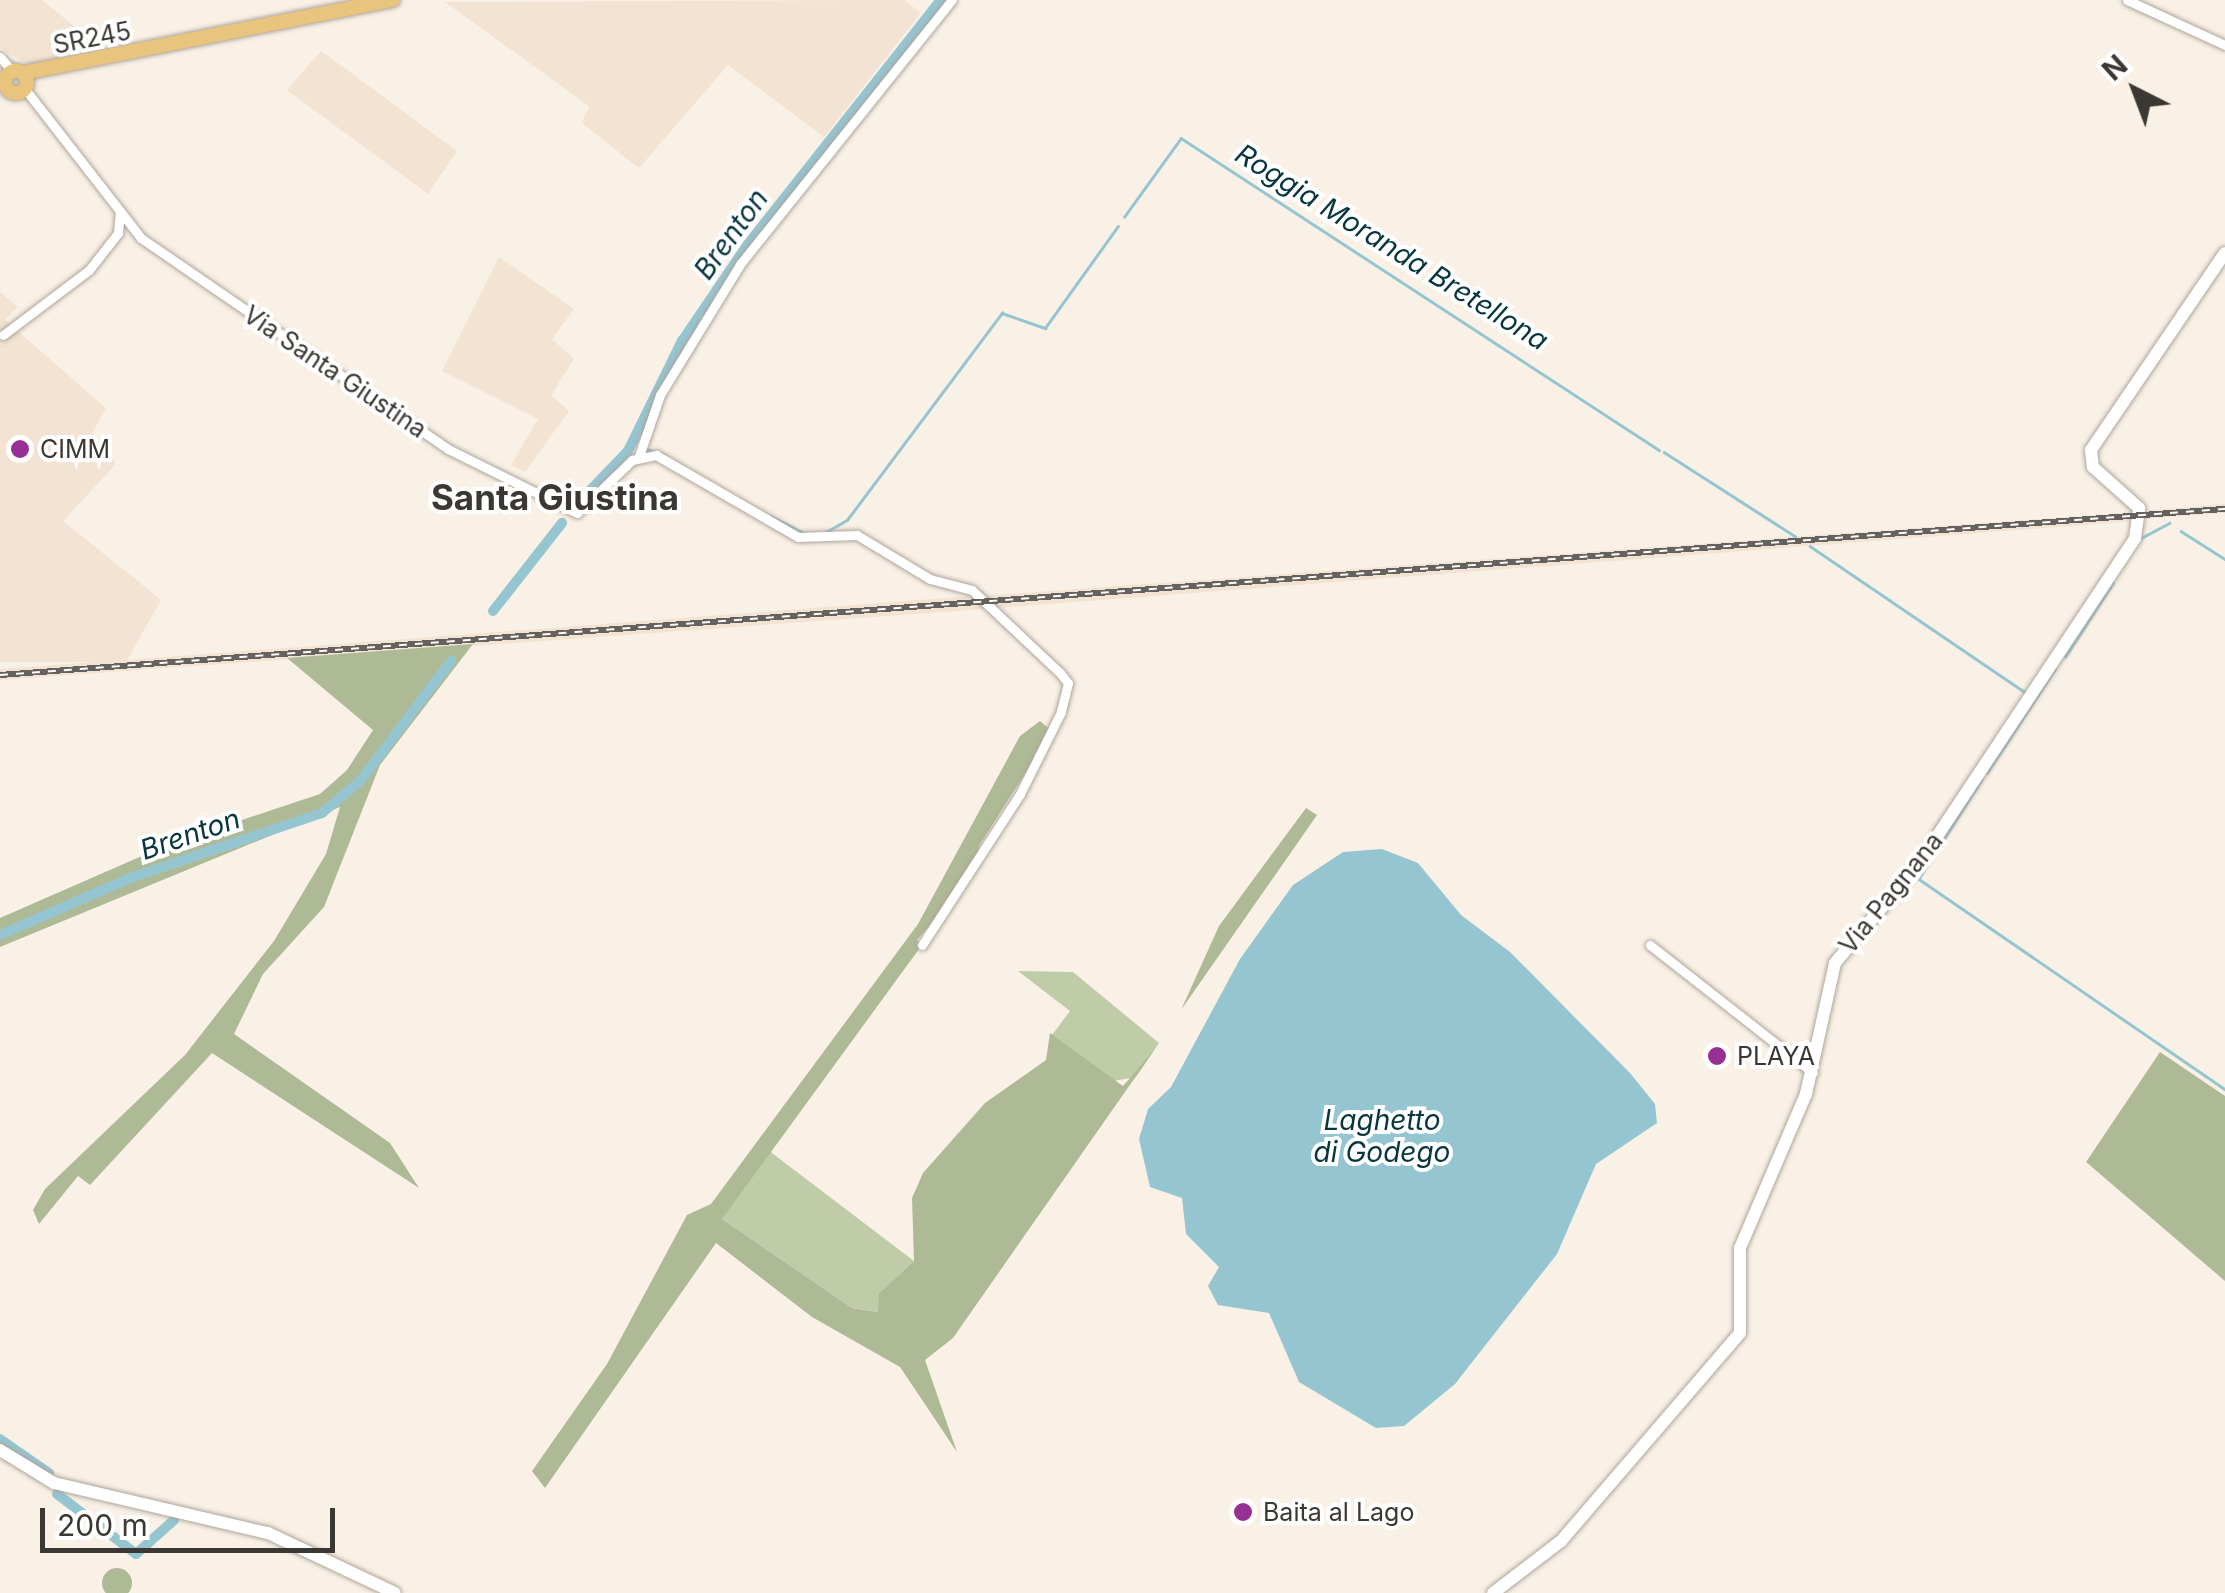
<!DOCTYPE html>
<html>
<head>
<meta charset="utf-8">
<style>
	body { margin:0 }
	#map { position:relative; width:2225px; height:1593px; overflow:hidden; background:#faf1e6; font-family:Inter,sans-serif }
	div>[style] { position:absolute }
	[style*='--x'] { left:calc(var(--x)*1px); top:calc(var(--y)*1px); width:calc(var(--w)*1px); rotate:calc(var(--a)*1deg) }
	.built>* { inset:0; background:#f2e3d2 }
	.green>* { inset:0; background:#bfcca7 }
	.forest>* { inset:0; background:#aeba95 }
	.round { border-radius:50% }
	.water>* { inset:0; background:#95c5d1 }
	.stream>* { height:2.5px; margin:-1.25px; padding:0 1.25px; transform-origin:1.25px; border-radius:1.25px; background:#95c5d1 }
	.canal>* { height:10px; margin:-5px; padding:0 5px; transform-origin:5px; border-radius:5px; background:#95c5d1 }
	.roads { filter:drop-shadow(0 0 2px #aea59b) drop-shadow(0 0 2px #aea59b) }
	.street>* { height:9px; margin:-4.5px; padding:0 4.5px; transform-origin:4.5px; border-radius:4.5px; background:#fff }
	.secondary>* { height:12px; margin:-6px; padding:0 6px; transform-origin:6px; border-radius:6px; background:#fff }
	.primary>* { height:14px; margin:-7px; padding:0 7px; transform-origin:7px; border-radius:7px; background:#e9c47c }
	.primary>.ring { margin:-7px; padding:0; box-sizing:content-box; background:none; border:14px solid #e9c47c; border-radius:50% }
	.rail>* { height:6px; margin-top:-3px; transform-origin:0; background:repeating-linear-gradient(90deg,#fff 0 8px,#66615c 0 16px); box-sizing:border-box; border-block:2px solid #66615c }
	.dots>* { width:28px; height:28px; translate:-50% -50%; box-sizing:border-box; border:5px solid #fff; border-radius:50% }
	span { translate:-50% -50%; white-space:nowrap; text-align:center; line-height:1.15; -webkit-text-stroke:8px #fff; paint-order:stroke }
	.street-label { font-size:25px; color:#3b3733 }
	.poi-label { font-size:25px; color:#3b3733 }
	.left { translate:0 -50%; text-align:left }
	.water-label { font-size:28px; color:#07363f; font-style:italic }
	.district-label { font-size:35px; color:#3b3733; font-weight:700 }
	.north { position:absolute; left:2085px; top:40px; width:100px; height:100px; -webkit-text-stroke:8px #fff; paint-order:stroke; rotate:318deg; font-size:28px; font-weight:700; line-height:40px; text-align:center; color:#3b3733 }
	.north::after { content:''; display:block; margin:auto; width:35px; height:45px; background:#3b3733; clip-path:polygon(50% 0,100% 100%,50% 72%,0 100%) }
	.scale { position:absolute; left:40px; top:1508px; width:295px; height:45px; box-sizing:border-box; border:5px solid #3b3733; border-top:0; padding-left:12px; font-size:30px; line-height:35px; white-space:nowrap; color:#3b3733; -webkit-text-stroke:8px #fff; paint-order:stroke }
</style>
</head>
<body>
<div id="map">
	<div class="built">
		<i style="clip-path:polygon(0 0,42px 0,102px 49px,29px 65px,0 48px)"></i>
		<i style="clip-path:polygon(904px 0,921px 13px,824px 137px,728px 65px,639px 168px,582px 123px,589px 106px,445px 2px)"></i>
		<i style="clip-path:polygon(321px 51px,457px 151px,428px 194px,287px 90px)"></i>
		<i style="clip-path:polygon(499px 257px,574px 309px,552px 339px,574px 359px,551px 395px,569px 411px,525px 472px,511px 465px,538px 419px,442px 371px)"></i>
		<i style="clip-path:polygon(0 292px,18px 307px,5px 320px,106px 408px,92px 433px,116px 464px,63px 521px,161px 600px,127px 660px,972px 596px,985px 609px,0 680px,0 669px,95px 662px,0 662px)"></i>
		<i style="clip-path:polygon(2225px 504px,2225px 513px,2144px 519px,2143px 511px)"></i>
		<i style="clip-path:polygon(2135px 512px,2136px 521px,996px 608px,983px 596px)"></i>
	</div>
	<div class="green">
		<i style="clip-path:polygon(1018px 971px,1073px 972px,1159px 1043px,1136px 1077px,1108px 1082px,1052px 1035px,1070px 1011px)"></i>
		<i style="clip-path:polygon(768px 1150px,914px 1261px,879px 1293px,879px 1312px,852px 1308px,722px 1219px)"></i>
	</div>
	<div class="forest">
		<i style="clip-path:polygon(473px 644px,380px 765px,324px 907px,263px 974px,234px 1034px,390px 1143px,419px 1188px,212px 1053px,90px 1185px,78px 1176px,39px 1224px,33px 1210px,45px 1189px,185px 1055px,274px 941px,326px 854px,340px 807px,0 947px,0 918px,167px 845px,320px 794px,347px 770px,373px 730px,287px 658px)"></i>
		<i style="clip-path:polygon(1040px 721px,1052px 731px,979px 846px,974px 874px,917px 940px,922px 945px,722px 1219px,852px 1308px,878px 1312px,879px 1293px,914px 1261px,912px 1198px,923px 1173px,985px 1103px,1046px 1060px,1050px 1033px,1123px 1086px,1155px 1049px,953px 1338px,925px 1360px,957px 1452px,900px 1367px,812px 1317px,716px 1243px,545px 1488px,532px 1471px,607px 1364px,687px 1215px,711px 1204px,918px 924px,1020px 736px)"></i>
		<i style="clip-path:polygon(1306px 808px,1317px 815px,1181px 1010px,1219px 926px)"></i>
		<i style="clip-path:polygon(2160px 1052px,2225px 1096px,2225px 1281px,2086px 1162px)"></i>
		<i class="round" style="left:102px;top:1568px;width:30px;height:30px"></i>
	</div>
	<div class="water">
		<i style="clip-path:polygon(1382px 849px,1418px 863px,1461px 915px,1510px 952px,1630px 1073px,1655px 1104px,1657px 1123px,1596px 1164px,1557px 1254px,1455px 1384px,1404px 1426px,1376px 1428px,1299px 1382px,1269px 1313px,1218px 1305px,1208px 1286px,1219px 1267px,1186px 1234px,1182px 1198px,1150px 1187px,1139px 1139px,1148px 1109px,1171px 1087px,1240px 959px,1293px 885px,1343px 852px)"></i>
	</div>
	<div class="stream">
		<i style="--x:1124;--y:217;--w:97;--a:-54.2"></i>
		<i style="--x:1181;--y:138;--w:571;--a:33.13"></i>
		<i style="--x:644;--y:448;--w:21;--a:19"></i>
		<i style="--x:1664;--y:452;--w:156;--a:32.7"></i>
		<i style="--x:771;--y:516;--w:37;--a:27"></i>
		<i style="--x:2181;--y:531;--w:52;--a:32.5"></i>
		<i style="--x:826;--y:532;--w:24;--a:-30"></i>
		<i style="--x:847;--y:520;--w:259;--a:-53.2"></i>
		<i style="--x:1002;--y:313;--w:46;--a:19.2"></i>
		<i style="--x:1045;--y:328;--w:125;--a:-54.4"></i>
		<i style="--x:2141;--y:538;--w:32;--a:-28"></i>
		<i style="--x:1810;--y:546;--w:261;--a:34.2"></i>
		<i style="--x:2065;--y:657;--w:88;--a:-57"></i>
		<i style="--x:1987;--y:773;--w:124;--a:-56.8"></i>
		<i style="--x:1982;--y:780;--w:117;--a:122.5"></i>
		<i style="--x:1919;--y:879;--w:371;--a:34.5"></i>
	</div>
	<div class="canal">
		<i style="--x:576;--y:505;--w:75;--a:-46.1"></i>
		<i style="--x:628;--y:451;--w:123;--a:-63.9"></i>
		<i style="--x:682;--y:341;--w:117;--a:-55.8"></i>
		<i style="--x:748;--y:244;--w:311;--a:-51.7"></i>
		<i style="--x:493;--y:611;--w:112;--a:-51.9"></i>
		<i style="--x:0;--y:935;--w:145;--a:-23.6"></i>
		<i style="--x:133;--y:877;--w:200;--a:-18.7"></i>
		<i style="--x:322;--y:813;--w:50;--a:-40.1"></i>
		<i style="--x:360;--y:781;--w:151;--a:-52.8"></i>
		<i style="--x:0;--y:1439;--w:60;--a:34.8"></i>
		<i style="--x:57;--y:1494;--w:99;--a:37.2"></i>
		<i style="--x:136;--y:1554;--w:51;--a:-41.8"></i>
	</div>
	<div class="roads">
		<div class="street">
			<i style="--x:2127;--y:0;--w:108;--a:24.7"></i>
			<i style="--x:0;--y:57;--w:18;--a:49"></i>
			<i style="--x:25;--y:89;--w:189;--a:52.1"></i>
			<i style="--x:141;--y:238;--w:373;--a:34.5"></i>
			<i style="--x:448;--y:449;--w:144;--a:26.4"></i>
			<i style="--x:577;--y:513;--w:76;--a:-43.9"></i>
			<i style="--x:632;--y:460;--w:25;--a:-12"></i>
			<i style="--x:656;--y:455;--w:164;--a:30"></i>
			<i style="--x:798;--y:537;--w:59;--a:-1.9"></i>
			<i style="--x:857;--y:535;--w:85;--a:31.1"></i>
			<i style="--x:930;--y:579;--w:43;--a:14.7"></i>
			<i style="--x:972;--y:590;--w:121;--a:43.3"></i>
			<i style="--x:1060;--y:673;--w:13;--a:51"></i>
			<i style="--x:1068;--y:683;--w:30;--a:104"></i>
			<i style="--x:1061;--y:712;--w:92;--a:116.6"></i>
			<i style="--x:1020;--y:794;--w:180;--a:123"></i>
			<i style="--x:3;--y:335;--w:108;--a:-37.1"></i>
			<i style="--x:89;--y:270;--w:47;--a:-51.9"></i>
			<i style="--x:118;--y:233;--w:22;--a:-85"></i>
			<i style="--x:639;--y:456;--w:65;--a:-71"></i>
			<i style="--x:660;--y:395;--w:155;--a:-58.5"></i>
			<i style="--x:741;--y:263;--w:337;--a:-51.3"></i>
			<i style="--x:1650;--y:945;--w:207;--a:38.1"></i>
		</div>
		<div class="secondary">
			<i style="--x:0;--y:1450;--w:63;--a:31.4"></i>
			<i style="--x:54;--y:1483;--w:220;--a:13.2"></i>
			<i style="--x:268;--y:1533;--w:140;--a:25.3"></i>
			<i style="--x:1493;--y:1593;--w:86;--a:-37.4"></i>
			<i style="--x:1561;--y:1541;--w:274;--a:-49.3"></i>
			<i style="--x:1740;--y:1333;--w:85;--a:-90"></i>
			<i style="--x:1740;--y:1248;--w:168;--a:-66.8"></i>
			<i style="--x:1806;--y:1094;--w:134;--a:-77.5"></i>
			<i style="--x:1835;--y:963;--w:132;--a:-49.9"></i>
			<i style="--x:1920;--y:862;--w:389;--a:-56.4"></i>
			<i style="--x:2135;--y:538;--w:30;--a:-82"></i>
			<i style="--x:2139;--y:508;--w:62;--a:-138.3"></i>
			<i style="--x:2093;--y:467;--w:17;--a:-97"></i>
			<i style="--x:2091;--y:450;--w:238;--a:-55.8"></i>
		</div>
		<div class="primary">
			<i class="ring" style="left:5px;top:71px;width:8px;height:8px"></i>
			<i style="--x:23;--y:73;--w:377;--a:-11.2"></i>
		</div>
	</div>
	<div class="rail">
		<i style="--x:0;--y:675;--w:2231;--a:-4.27"></i>
	</div>
	<div class="dots">
		<i style="left:20px;top:449px;background:#973094"></i>
		<i style="left:1717px;top:1056px;background:#973094"></i>
		<i style="left:1243px;top:1512px;background:#973094"></i>
	</div>
	<div class="street-label">
		<span style="left:92px;top:38px;rotate:-11deg">SR245</span>
		<span style="left:335px;top:372px;rotate:34deg">Via Santa Giustina</span>
		<span style="left:1891px;top:893px;rotate:-51deg">Via Pagnana</span>
	</div>
	<div class="poi-label">
		<span class="left" style="left:40px;top:449px">CIMM</span>
		<span class="left" style="left:1737px;top:1056px">PLAYA</span>
		<span class="left" style="left:1263px;top:1512px">Baita al Lago</span>
	</div>
	<div class="water-label">
		<span style="left:731px;top:234px;rotate:-54deg">Brenton</span>
		<span style="left:1392px;top:247px;rotate:32deg">Roggia Moranda Bretellona</span>
		<span style="left:190px;top:834px;rotate:-19deg">Brenton</span>
		<span style="left:1382px;top:1136px">Laghetto<br>di Godego</span>
	</div>
	<div class="district-label">
		<span style="left:555px;top:497px">Santa Giustina</span>
	</div>
	<div class="north">N</div>
	<div class="scale">200 m</div>
</div>
</body>
</html>
